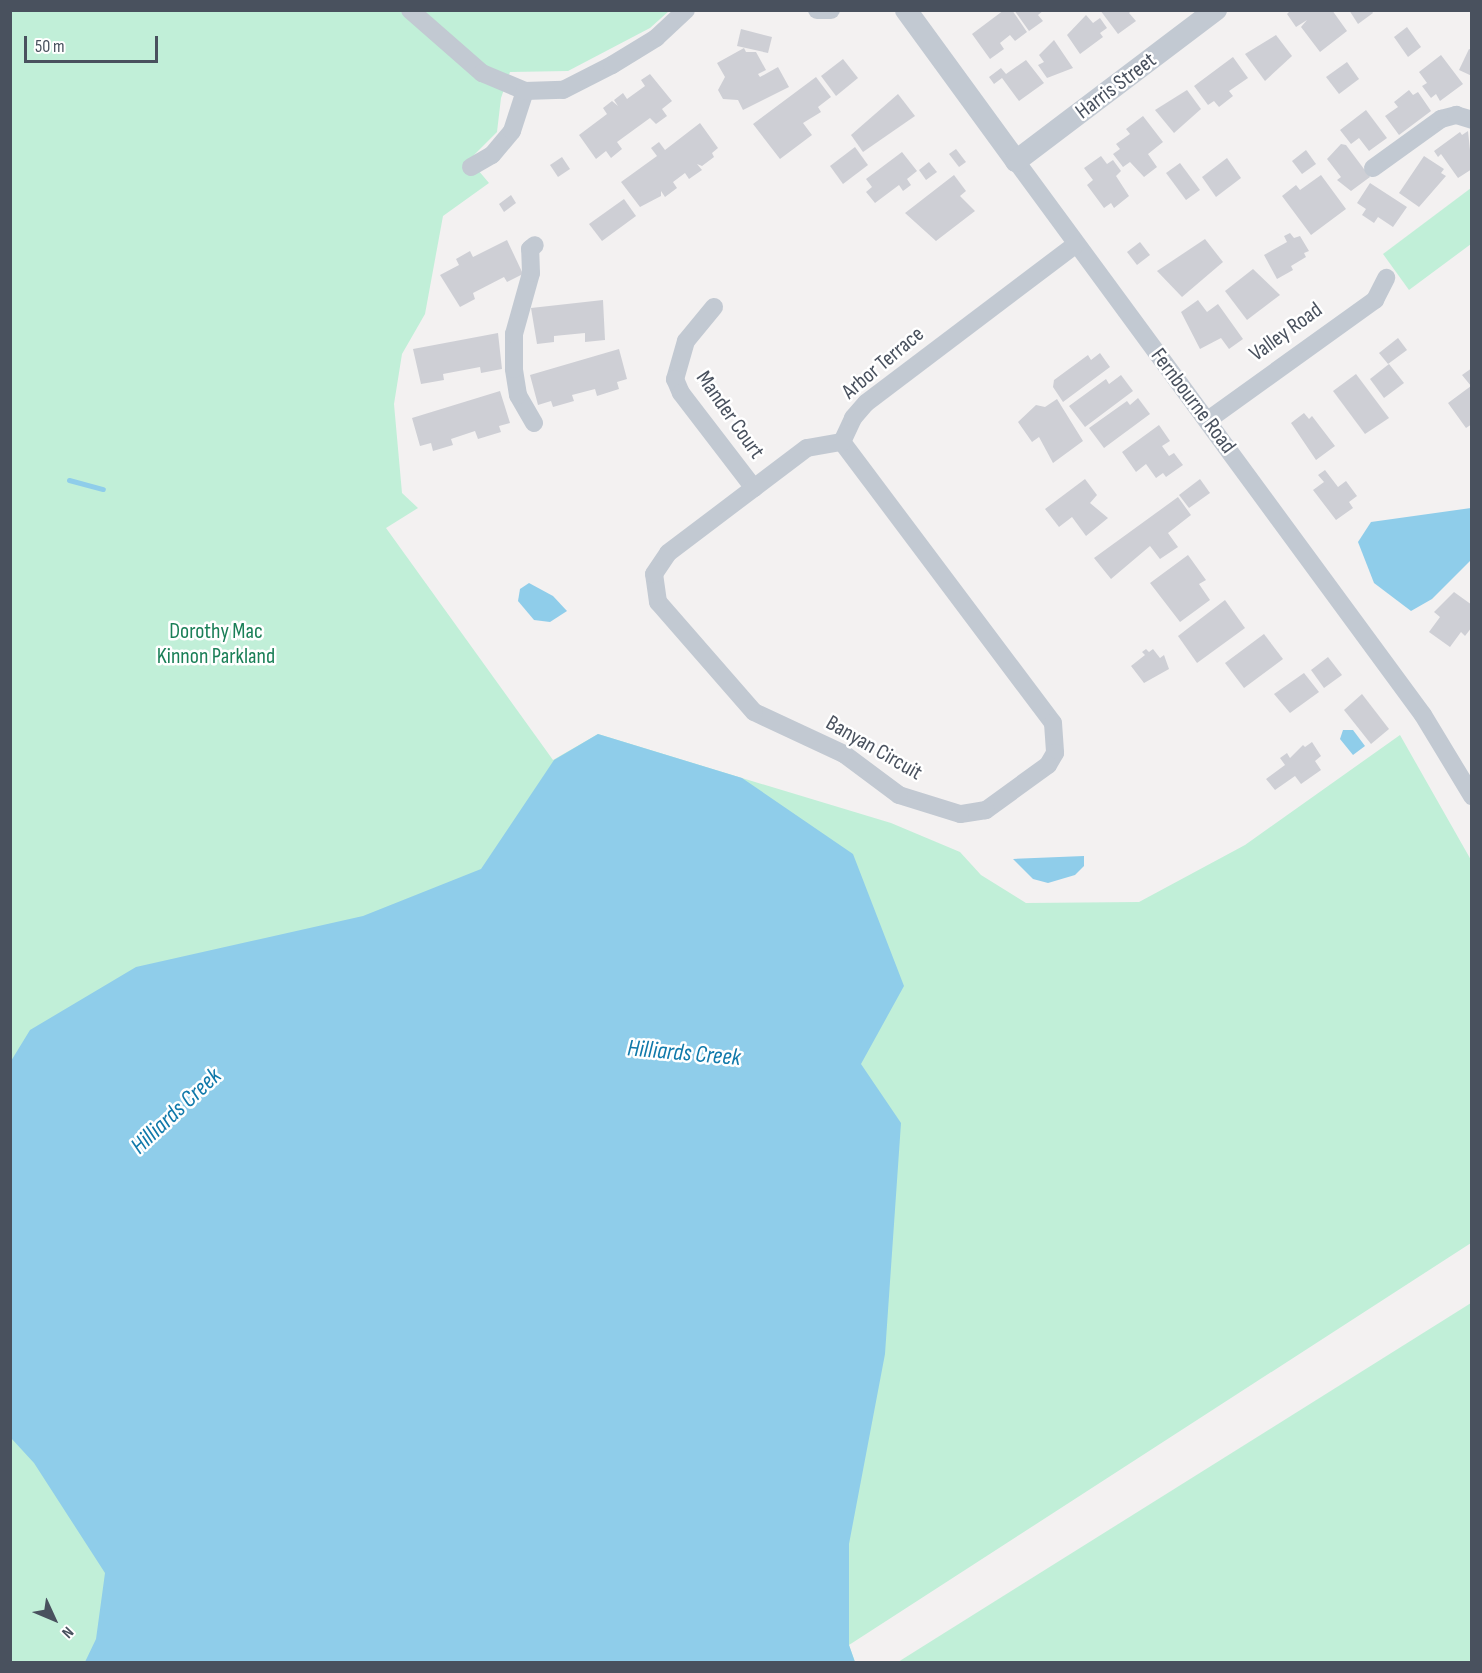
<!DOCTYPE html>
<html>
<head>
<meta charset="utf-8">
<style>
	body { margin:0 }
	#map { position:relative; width:1482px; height:1673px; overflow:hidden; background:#f3f1f1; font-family:"Sofia Sans Condensed",sans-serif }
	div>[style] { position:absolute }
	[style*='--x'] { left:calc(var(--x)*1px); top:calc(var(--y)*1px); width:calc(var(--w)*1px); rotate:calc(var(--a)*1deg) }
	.green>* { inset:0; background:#c1efd8 }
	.water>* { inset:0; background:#8fcdea }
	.stream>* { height:5px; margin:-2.5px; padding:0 2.5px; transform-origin:2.5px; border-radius:2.5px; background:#8fcdea }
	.building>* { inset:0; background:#cecfd5 }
	.minor>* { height:18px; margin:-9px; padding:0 9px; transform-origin:9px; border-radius:9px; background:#c2c9d2 }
	.tertiary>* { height:22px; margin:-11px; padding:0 11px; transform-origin:11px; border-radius:11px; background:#c2c9d2 }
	span { translate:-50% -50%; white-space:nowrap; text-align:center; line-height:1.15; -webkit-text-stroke:5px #fff; paint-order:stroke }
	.street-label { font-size:22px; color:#49515e }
	.park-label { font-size:22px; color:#1a7f57 }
	.water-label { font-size:24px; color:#1079aa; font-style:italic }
	.frame { position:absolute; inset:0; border:12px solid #49515e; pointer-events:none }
	.north { position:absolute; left:24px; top:1589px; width:60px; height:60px; -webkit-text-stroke:4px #fff; paint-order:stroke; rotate:134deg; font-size:16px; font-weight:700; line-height:24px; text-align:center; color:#49515e }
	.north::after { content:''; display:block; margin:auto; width:21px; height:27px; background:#49515e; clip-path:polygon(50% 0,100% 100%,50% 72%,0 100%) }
	.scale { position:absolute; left:24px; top:36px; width:134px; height:27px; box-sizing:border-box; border:3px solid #49515e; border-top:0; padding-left:8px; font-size:18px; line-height:21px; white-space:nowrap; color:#49515e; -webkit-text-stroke:4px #fff; paint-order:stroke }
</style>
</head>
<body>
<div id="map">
	<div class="green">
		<i style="clip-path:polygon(11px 11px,669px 11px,650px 28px,568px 71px,510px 72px,501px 98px,497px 132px,473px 156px,478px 170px,489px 183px,443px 216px,425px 314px,402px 354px,394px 404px,402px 493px,418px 508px,386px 528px,553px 760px,598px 734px,742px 778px,891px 823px,960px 852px,981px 875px,1026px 903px,1139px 902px,1245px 845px,1400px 735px,1471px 860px,1471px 1243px,849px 1645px,855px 1662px,11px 1662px)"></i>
		<i style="clip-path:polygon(1471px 188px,1471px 244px,1409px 290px,1383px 254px)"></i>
		<i style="clip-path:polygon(1471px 1303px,1471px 1662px,898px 1662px)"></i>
	</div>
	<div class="water">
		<i style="clip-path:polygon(1471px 508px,1471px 560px,1432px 599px,1411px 611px,1374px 583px,1358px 542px,1371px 522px)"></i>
		<i style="clip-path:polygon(529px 583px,553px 596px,567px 611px,550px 622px,534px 620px,518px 601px,520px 589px)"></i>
		<i style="clip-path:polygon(1343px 730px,1353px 730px,1365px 746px,1353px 755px,1340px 739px)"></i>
		<i style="clip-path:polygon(598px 734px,742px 778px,853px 854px,904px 986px,861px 1064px,901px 1123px,885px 1354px,849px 1544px,849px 1645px,855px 1662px,85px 1662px,96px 1639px,105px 1573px,34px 1463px,11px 1438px,11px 1061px,30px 1030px,136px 967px,363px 916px,481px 869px,554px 760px)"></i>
		<i style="clip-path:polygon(1084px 856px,1084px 866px,1075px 875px,1048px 883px,1033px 879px,1013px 859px)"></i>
	</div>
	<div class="stream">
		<i style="--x:69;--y:480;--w:35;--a:15"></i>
	</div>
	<div class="building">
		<i style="clip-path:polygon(1004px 10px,1012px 10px,1027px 32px,1015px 41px,1010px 35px,1000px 43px,1004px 49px,990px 59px,972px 34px)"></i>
		<i style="clip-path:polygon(1014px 10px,1044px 10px,1038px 15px,1043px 21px,1029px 31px)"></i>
		<i style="clip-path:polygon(1100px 10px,1132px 10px,1129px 13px,1136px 21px,1118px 34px)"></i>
		<i style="clip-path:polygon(1291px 10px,1332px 10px,1347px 31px,1320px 52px,1301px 27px,1307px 20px,1296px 27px,1287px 14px)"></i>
		<i style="clip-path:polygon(1349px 10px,1371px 10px,1373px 13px,1358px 24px)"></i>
		<i style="clip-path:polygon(1086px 15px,1093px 23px,1100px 18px,1107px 28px,1100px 33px,1103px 37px,1080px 54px,1067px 35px)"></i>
		<i style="clip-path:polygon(1407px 27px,1421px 47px,1408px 57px,1394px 37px)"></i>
		<i style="clip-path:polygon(741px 29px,772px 37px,768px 53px,737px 46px)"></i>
		<i style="clip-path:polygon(1276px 35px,1292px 56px,1265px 81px,1245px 54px)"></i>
		<i style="clip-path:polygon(1054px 40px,1073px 68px,1047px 78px,1038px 65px,1044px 62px,1039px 55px)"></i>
		<i style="clip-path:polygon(744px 48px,746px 52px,756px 52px,766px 70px,758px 74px,760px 77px,778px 67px,789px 87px,743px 110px,738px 100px,723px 99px,718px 90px,725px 77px,717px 63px)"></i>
		<i style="clip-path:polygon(1469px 49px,1472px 50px,1472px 76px,1459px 70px)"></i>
		<i style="clip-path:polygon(1441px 55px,1463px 84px,1440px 101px,1436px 94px,1431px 98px,1422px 86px,1427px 83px,1419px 72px)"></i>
		<i style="clip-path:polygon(1233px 57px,1248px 78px,1229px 91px,1233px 96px,1219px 107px,1214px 101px,1208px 105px,1194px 86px)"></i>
		<i style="clip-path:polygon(843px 59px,858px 78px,836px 96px,821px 76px)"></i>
		<i style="clip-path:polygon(1026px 60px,1044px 83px,1019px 101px,1002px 78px,994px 84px,989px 77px,1001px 68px,1006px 74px)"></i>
		<i style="clip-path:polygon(1347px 62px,1359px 79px,1339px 94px,1326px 77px)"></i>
		<i style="clip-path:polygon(650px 74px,672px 101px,662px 109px,667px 116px,656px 124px,650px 118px,617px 142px,622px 149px,611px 158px,606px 151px,596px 159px,579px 135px,607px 114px,603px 108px,612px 101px,618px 106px,614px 100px,623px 93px,627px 99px,645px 86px,641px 80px)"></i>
		<i style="clip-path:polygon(816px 77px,831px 97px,818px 107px,821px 112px,803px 123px,812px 135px,780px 159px,753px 124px)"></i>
		<i style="clip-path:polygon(1187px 90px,1201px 109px,1174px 133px,1155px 110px)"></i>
		<i style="clip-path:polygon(1409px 90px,1413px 95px,1418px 92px,1431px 111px,1399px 135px,1385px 116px,1398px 107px,1394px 102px)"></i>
		<i style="clip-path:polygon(898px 94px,915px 116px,863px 152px,851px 135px)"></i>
		<i style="clip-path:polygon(1366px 110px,1387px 138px,1369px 151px,1359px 138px,1351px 144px,1340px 130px)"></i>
		<i style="clip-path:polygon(1143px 116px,1163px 142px,1148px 154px,1157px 167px,1144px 177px,1130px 162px,1123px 167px,1113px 154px,1120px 149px,1116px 144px,1130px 134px,1126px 129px)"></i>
		<i style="clip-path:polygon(700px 123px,718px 148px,712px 153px,714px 157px,702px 166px,697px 164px,702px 170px,689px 179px,685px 173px,673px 182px,677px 188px,665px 197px,661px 191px,661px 196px,640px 207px,621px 182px,657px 156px,651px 148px,659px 142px,665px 150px)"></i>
		<i style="clip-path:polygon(1468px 131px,1472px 169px,1458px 178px,1441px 154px,1438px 157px,1434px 151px,1460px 132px,1462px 135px)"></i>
		<i style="clip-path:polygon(1341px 144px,1346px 145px,1370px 177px,1351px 191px,1337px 180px,1341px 177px,1327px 159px)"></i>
		<i style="clip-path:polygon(855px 147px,868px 165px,843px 184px,830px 166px)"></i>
		<i style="clip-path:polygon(956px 149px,966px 162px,959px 167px,949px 154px)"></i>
		<i style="clip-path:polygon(1306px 150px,1316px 164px,1302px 174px,1292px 161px)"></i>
		<i style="clip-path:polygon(902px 152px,917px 171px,907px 179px,911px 185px,903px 191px,899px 185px,875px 203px,866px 192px,872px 187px,866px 179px)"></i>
		<i style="clip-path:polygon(1101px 156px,1107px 164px,1113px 160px,1121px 171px,1116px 176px,1129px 196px,1114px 208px,1111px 203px,1104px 208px,1087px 185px,1093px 180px,1084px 168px)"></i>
		<i style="clip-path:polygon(1424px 156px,1444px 169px,1441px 173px,1446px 176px,1419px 207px,1399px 193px)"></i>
		<i style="clip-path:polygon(562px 157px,570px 169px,558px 177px,550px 165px)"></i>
		<i style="clip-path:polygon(1227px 158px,1241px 178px,1216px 197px,1202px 177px)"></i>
		<i style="clip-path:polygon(929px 162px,937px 172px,926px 180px,919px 170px)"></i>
		<i style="clip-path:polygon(1180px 163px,1200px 190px,1186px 200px,1166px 173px)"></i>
		<i style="clip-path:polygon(954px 175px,966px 191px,960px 196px,975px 211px,936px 241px,905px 213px)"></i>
		<i style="clip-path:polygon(1321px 175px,1346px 209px,1311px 235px,1282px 196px,1296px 185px,1300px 190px)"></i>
		<i style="clip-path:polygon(1370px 183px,1407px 207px,1393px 227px,1378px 217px,1374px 223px,1362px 215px,1366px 209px,1357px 203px)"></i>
		<i style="clip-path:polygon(511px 195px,516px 203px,504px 212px,499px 204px)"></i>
		<i style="clip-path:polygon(624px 199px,636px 216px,602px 241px,589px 224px)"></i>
		<i style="clip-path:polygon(1290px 233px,1294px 238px,1300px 236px,1309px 251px,1304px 253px,1306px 257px,1291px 266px,1293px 270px,1277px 279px,1264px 255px,1287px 242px,1284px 236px)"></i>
		<i style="clip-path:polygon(1205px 239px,1223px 262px,1182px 297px,1157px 271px)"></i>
		<i style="clip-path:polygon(507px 240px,523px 274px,507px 282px,504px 277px,473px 293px,475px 299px,460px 307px,440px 275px,459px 265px,456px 259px,470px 251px,473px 257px)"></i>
		<i style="clip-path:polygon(1140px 242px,1150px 255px,1137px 265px,1127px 252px)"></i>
		<i style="clip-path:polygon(1253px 269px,1280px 295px,1247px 320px,1225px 291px)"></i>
		<i style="clip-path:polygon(603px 300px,605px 340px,585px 342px,585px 333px,554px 336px,554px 342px,537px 344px,531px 308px)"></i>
		<i style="clip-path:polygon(1198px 300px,1207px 312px,1218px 304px,1243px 339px,1229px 349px,1221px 338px,1200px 349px,1181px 312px)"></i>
		<i style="clip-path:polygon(498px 333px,502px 369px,481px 373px,480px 367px,443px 374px,444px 380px,421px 384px,413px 349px)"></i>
		<i style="clip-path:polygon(1398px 338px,1407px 350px,1388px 364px,1379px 353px)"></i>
		<i style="clip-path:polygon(619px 349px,627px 379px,617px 382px,619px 389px,597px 396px,595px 389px,572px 395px,574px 401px,553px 407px,551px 401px,538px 405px,530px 375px)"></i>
		<i style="clip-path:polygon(1100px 353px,1110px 367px,1063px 402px,1053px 387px,1054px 380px,1088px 355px,1091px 360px)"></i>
		<i style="clip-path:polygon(1389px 364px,1404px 383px,1384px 398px,1370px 379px)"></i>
		<i style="clip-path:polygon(1472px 368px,1472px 424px,1466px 428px,1448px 403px,1471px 386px,1462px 375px)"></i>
		<i style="clip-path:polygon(1356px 374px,1389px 418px,1365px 434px,1333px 391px)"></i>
		<i style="clip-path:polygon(1121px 375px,1133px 391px,1085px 427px,1069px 406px,1106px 379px,1109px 384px)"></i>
		<i style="clip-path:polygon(500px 391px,510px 423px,499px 426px,501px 432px,478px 439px,475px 431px,451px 439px,453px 445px,433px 451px,431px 443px,420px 446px,412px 418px)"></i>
		<i style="clip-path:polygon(1138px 398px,1150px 414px,1104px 448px,1089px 428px,1127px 401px,1130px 405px)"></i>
		<i style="clip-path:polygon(1057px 399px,1083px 441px,1053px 463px,1039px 437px,1032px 442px,1018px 422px,1036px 405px,1045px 407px)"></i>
		<i style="clip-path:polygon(1304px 413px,1309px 419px,1312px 416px,1335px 446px,1316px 460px,1291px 423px)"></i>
		<i style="clip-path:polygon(1159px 425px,1170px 441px,1162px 446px,1169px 456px,1174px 453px,1183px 465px,1166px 477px,1163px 473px,1156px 478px,1146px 464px,1136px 472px,1122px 452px)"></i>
		<i style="clip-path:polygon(1325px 470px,1338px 487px,1346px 481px,1357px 496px,1349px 502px,1353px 508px,1336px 520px,1313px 490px,1324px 482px,1318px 475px)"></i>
		<i style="clip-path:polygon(1085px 479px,1097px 495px,1090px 503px,1108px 518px,1086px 536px,1072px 517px,1059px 527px,1045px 509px)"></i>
		<i style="clip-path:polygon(1200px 479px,1210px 493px,1189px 508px,1179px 495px)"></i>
		<i style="clip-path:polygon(1178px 497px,1191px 515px,1168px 533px,1178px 547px,1160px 559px,1150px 546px,1111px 579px,1094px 558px)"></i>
		<i style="clip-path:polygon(1188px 555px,1206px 580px,1199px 584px,1210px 600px,1180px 622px,1150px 583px)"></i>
		<i style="clip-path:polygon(1454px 592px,1472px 605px,1472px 627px,1465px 636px,1461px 632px,1450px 647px,1429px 632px,1440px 617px,1434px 612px)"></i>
		<i style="clip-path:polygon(1225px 600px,1245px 628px,1197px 663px,1178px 636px)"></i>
		<i style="clip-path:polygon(1264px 634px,1283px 659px,1244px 688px,1225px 663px)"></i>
		<i style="clip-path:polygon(1146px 649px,1149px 652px,1153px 649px,1160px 658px,1164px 655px,1169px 669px,1144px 683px,1131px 666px,1145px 655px,1142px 652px)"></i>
		<i style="clip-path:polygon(1328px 657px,1342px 675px,1324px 688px,1311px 670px)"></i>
		<i style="clip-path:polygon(1304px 673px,1319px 692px,1290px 713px,1274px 694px)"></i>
		<i style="clip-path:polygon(1362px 694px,1389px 729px,1371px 744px,1344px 710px)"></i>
		<i style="clip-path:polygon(1312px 742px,1321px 756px,1315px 761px,1321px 770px,1301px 784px,1295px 776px,1275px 790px,1266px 779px,1285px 765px,1280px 758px,1287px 753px,1290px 758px,1303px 745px,1305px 747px)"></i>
	</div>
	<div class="minor">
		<i style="--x:410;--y:10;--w:96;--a:41.2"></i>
		<i style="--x:482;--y:73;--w:47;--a:22.7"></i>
		<i style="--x:817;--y:10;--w:14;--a:0"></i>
		<i style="--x:1016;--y:161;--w:687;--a:53.7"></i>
		<i style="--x:1423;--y:715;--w:95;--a:58.8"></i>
		<i style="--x:471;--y:167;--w:24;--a:-30"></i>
		<i style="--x:492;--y:155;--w:31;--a:-50"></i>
		<i style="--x:512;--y:131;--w:42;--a:-72"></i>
		<i style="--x:525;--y:91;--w:38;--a:-2"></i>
		<i style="--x:563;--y:90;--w:55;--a:-27"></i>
		<i style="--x:612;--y:65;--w:52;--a:-31.5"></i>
		<i style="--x:656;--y:38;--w:41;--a:-43"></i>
		<i style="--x:1373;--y:168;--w:84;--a:-35.8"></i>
		<i style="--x:1441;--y:119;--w:16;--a:-15"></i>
		<i style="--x:1456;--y:115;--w:17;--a:17"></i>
		<i style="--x:714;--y:307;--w:44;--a:129.5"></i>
		<i style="--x:686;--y:341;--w:40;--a:106"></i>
		<i style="--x:675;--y:379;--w:15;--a:67"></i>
		<i style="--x:681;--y:393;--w:120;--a:52.5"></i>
		<i style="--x:1208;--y:420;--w:206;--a:-35.7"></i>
		<i style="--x:1375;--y:300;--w:25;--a:-63"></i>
		<i style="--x:534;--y:423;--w:32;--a:-120"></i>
		<i style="--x:518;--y:395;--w:26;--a:-99"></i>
		<i style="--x:514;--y:369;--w:35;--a:-90"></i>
		<i style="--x:514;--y:334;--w:63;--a:-74.4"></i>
		<i style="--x:531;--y:273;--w:24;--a:-92"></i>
		<i style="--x:530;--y:249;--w:6;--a:-39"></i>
		<i style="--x:842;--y:442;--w:351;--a:53.1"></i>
		<i style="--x:1053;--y:723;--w:30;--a:86"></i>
		<i style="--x:1055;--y:753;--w:14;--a:120"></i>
		<i style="--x:1048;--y:765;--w:77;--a:144"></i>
		<i style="--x:986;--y:810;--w:26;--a:171"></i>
		<i style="--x:960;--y:814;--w:64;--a:-162.7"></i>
		<i style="--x:899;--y:795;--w:69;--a:-143.3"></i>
		<i style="--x:844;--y:754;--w:99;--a:-155"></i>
		<i style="--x:754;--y:712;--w:146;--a:-131.1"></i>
		<i style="--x:658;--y:602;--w:28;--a:-98"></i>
		<i style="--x:654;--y:574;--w:25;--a:-56"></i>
		<i style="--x:668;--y:553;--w:174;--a:-37.1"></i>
		<i style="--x:807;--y:448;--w:36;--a:-10"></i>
		<i style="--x:842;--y:442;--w:26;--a:-65"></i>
		<i style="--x:853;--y:418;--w:20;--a:-49"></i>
		<i style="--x:866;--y:403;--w:263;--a:-37.1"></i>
	</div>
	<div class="tertiary">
		<i style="--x:906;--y:10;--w:187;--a:53.9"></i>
		<i style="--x:1016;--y:161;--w:251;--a:-37.1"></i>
	</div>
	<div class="street-label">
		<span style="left:1116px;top:86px;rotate:-37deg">Harris Street</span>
		<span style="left:1286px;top:332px;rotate:-36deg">Valley Road</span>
		<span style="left:883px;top:363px;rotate:-40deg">Arbor Terrace</span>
		<span style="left:1193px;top:401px;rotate:53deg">Fernbourne Road</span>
		<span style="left:730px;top:415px;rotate:55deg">Mander Court</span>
		<span style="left:874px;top:748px;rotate:30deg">Banyan Circuit</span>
	</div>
	<div class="park-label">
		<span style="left:216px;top:644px">Dorothy Mac<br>Kinnon Parkland</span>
	</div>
	<div class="water-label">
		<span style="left:684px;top:1053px;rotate:5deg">Hilliards Creek</span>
		<span style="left:176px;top:1111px;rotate:-43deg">Hilliards Creek</span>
	</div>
	<div class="frame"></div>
	<div class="north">N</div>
	<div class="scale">50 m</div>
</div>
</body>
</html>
